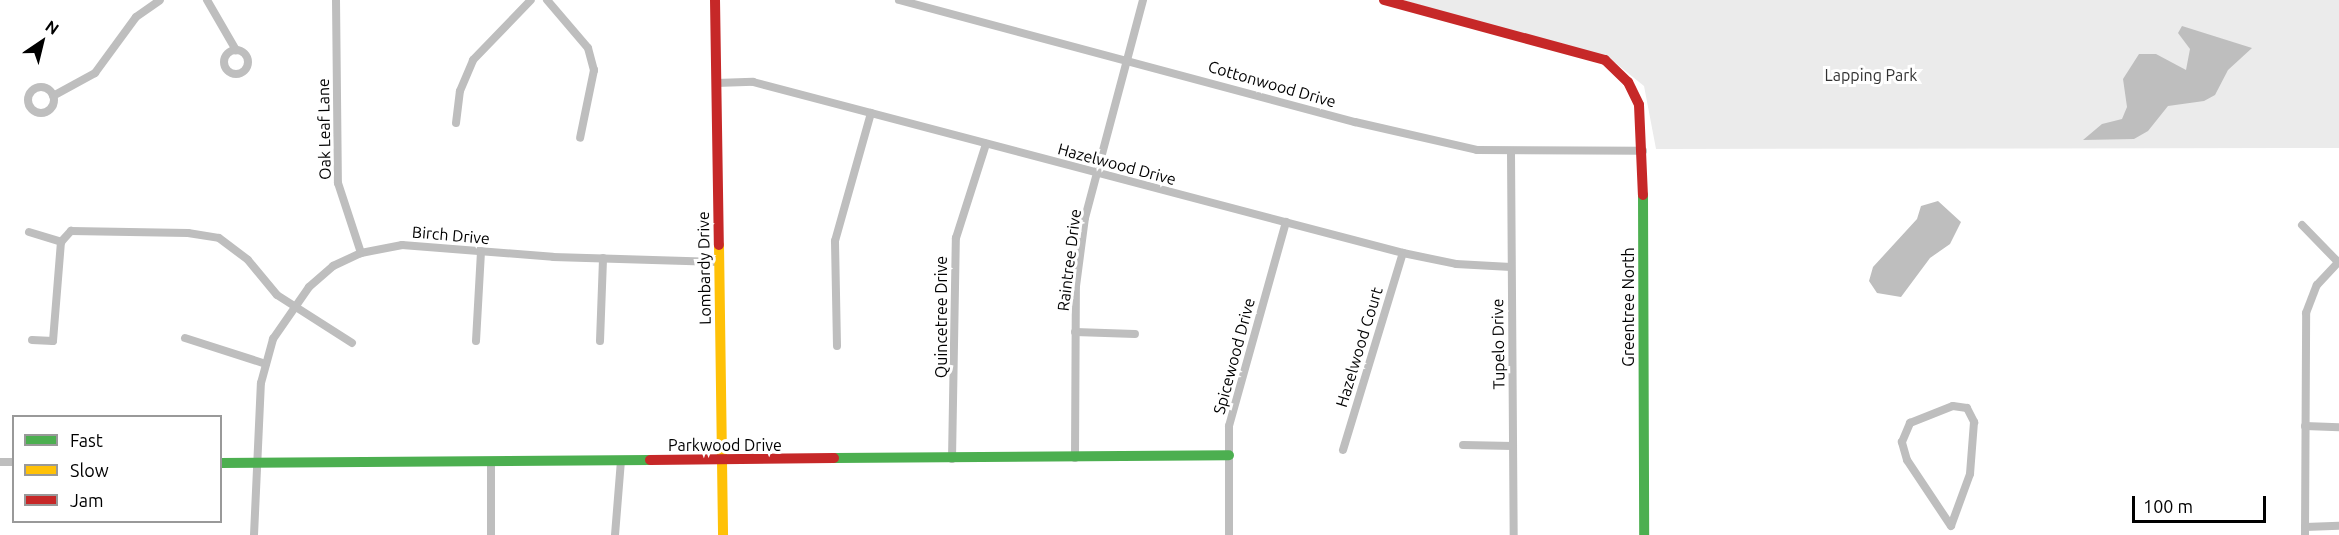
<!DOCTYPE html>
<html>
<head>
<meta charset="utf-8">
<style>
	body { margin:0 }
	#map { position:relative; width:2339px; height:535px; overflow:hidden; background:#fff; font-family:Ubuntu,sans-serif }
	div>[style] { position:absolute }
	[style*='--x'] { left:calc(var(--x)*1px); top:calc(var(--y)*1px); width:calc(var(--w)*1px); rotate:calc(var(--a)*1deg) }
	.green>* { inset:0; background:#ebebeb }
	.water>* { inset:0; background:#bebebe }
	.street>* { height:8px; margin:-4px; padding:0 4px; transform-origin:4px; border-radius:4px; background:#bebebe }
	.street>.ring { margin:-4px; padding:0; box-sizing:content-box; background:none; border:8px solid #bebebe; border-radius:50% }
	.fast>* { height:10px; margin:-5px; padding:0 5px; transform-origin:5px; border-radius:5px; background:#4caf50 }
	.slow>* { height:10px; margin:-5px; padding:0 5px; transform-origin:5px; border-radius:5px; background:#ffc107 }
	.jam>* { height:10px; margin:-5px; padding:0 5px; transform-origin:5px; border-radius:5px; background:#c62828 }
	span { translate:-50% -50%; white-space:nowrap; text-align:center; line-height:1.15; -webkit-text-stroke:6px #fff; paint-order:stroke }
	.park-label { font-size:16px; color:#323232 }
	.street-label { font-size:16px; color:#000 }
	.legend { position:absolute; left:12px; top:415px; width:210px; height:108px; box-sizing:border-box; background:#fff; border:2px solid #999; margin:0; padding:8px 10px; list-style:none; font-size:18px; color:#000 }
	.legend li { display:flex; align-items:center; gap:12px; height:30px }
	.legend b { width:30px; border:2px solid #999 }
	.north { position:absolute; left:12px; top:12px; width:60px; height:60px; -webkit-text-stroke:4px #fff; paint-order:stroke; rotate:35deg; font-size:16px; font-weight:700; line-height:24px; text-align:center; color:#000 }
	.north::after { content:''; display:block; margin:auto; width:21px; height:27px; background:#000; clip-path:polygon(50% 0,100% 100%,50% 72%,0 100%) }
	.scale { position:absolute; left:2132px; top:496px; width:134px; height:27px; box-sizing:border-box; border:3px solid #000; border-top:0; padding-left:8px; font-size:18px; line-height:21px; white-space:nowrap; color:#000; -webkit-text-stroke:4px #fff; paint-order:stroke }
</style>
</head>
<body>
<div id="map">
	<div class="green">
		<i style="clip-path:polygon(1403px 0,2339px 0,2339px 148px,1656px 149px,1644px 86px,1613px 61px)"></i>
	</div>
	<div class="water">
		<i style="clip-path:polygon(2182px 26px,2252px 48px,2228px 70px,2215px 95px,2204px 101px,2168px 106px,2148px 131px,2134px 139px,2083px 140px,2102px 124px,2122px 119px,2127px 107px,2123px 79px,2139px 54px,2156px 54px,2186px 70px,2190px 49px,2178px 33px)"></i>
		<i style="clip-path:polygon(1938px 201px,1961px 222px,1950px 244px,1930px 258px,1901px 297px,1877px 293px,1869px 281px,1873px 267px,1917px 219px,1921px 206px)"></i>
	</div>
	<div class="street">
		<i style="--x:207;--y:0;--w:58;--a:59.9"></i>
		<i style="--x:336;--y:0;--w:183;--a:89.4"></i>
		<i style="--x:338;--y:183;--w:74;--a:71.8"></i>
		<i style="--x:547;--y:0;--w:63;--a:49.5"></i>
		<i style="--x:588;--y:48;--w:23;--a:75"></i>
		<i style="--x:594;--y:70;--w:69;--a:101.6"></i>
		<i style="--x:899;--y:0;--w:472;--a:15"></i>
		<i style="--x:1355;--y:122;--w:125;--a:12.9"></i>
		<i style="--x:1477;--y:150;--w:166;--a:0.3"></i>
		<i class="ring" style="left:224px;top:50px;width:16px;height:16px"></i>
		<i style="--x:716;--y:83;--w:37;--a:-2"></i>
		<i style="--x:753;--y:82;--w:672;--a:14.74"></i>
		<i style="--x:1403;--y:253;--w:54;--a:11.7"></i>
		<i style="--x:1456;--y:264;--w:55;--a:3.1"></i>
		<i class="ring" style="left:28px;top:87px;width:18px;height:18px"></i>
		<i style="--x:53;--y:96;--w:48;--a:-28.7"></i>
		<i style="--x:95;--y:73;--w:69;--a:-53.8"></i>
		<i style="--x:136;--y:17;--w:29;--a:-35"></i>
		<i style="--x:456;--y:123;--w:32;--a:-83"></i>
		<i style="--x:460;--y:91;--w:34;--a:-67"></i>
		<i style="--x:473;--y:60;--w:83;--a:-46"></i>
		<i style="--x:1511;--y:152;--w:383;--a:89.6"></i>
		<i style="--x:2302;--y:225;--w:52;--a:45.8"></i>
		<i style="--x:29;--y:232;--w:34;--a:17"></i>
		<i style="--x:1075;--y:332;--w:60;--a:1.9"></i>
		<i style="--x:185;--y:338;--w:85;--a:17.8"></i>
		<i style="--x:32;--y:340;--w:21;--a:3"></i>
		<i style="--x:53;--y:341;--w:99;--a:-85.4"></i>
		<i style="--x:61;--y:242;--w:15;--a:-48"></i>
		<i style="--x:71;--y:231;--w:117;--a:1"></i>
		<i style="--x:188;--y:233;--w:31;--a:9"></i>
		<i style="--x:219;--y:238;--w:36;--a:37"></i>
		<i style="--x:248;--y:260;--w:45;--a:50.4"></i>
		<i style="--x:277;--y:295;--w:89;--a:32.6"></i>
		<i style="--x:476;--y:341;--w:90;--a:-86.8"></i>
		<i style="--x:600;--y:341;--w:83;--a:-87.9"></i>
		<i style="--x:837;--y:346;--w:105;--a:-91.1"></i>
		<i style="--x:835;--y:241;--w:133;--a:-74.3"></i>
		<i style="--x:1953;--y:406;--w:14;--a:8"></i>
		<i style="--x:1967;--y:408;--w:16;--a:63"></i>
		<i style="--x:1974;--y:422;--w:52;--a:94.4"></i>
		<i style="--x:1970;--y:474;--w:55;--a:110.1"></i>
		<i style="--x:1951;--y:526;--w:79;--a:-123.7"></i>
		<i style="--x:1907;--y:460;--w:19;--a:-106"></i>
		<i style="--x:1902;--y:442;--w:21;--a:-67"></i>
		<i style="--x:1910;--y:423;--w:46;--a:-21.6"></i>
		<i style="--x:2305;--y:426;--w:34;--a:2"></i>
		<i style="--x:1463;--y:445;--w:50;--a:1.1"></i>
		<i style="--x:1343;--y:450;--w:206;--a:-73.1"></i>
		<i style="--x:1075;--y:458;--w:172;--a:-89.7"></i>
		<i style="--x:1076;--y:286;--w:69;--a:-82.5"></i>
		<i style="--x:1085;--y:218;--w:226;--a:-75.1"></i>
		<i style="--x:952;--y:459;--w:221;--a:-89"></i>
		<i style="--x:956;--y:238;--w:99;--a:-72.3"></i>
		<i style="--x:0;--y:462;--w:14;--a:0"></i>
		<i style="--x:2305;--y:527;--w:34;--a:-2"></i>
		<i style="--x:254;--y:535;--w:152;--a:-87.4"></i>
		<i style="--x:261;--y:383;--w:46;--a:-74.7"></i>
		<i style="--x:273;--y:339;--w:63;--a:-55.3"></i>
		<i style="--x:309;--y:287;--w:32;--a:-41"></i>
		<i style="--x:333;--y:266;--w:31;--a:-25"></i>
		<i style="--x:361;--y:253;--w:42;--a:-11"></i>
		<i style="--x:402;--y:245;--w:151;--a:4.5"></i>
		<i style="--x:553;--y:257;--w:166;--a:1.7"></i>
		<i style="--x:491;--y:535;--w:73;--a:-90"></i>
		<i style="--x:615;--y:535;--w:74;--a:-85.4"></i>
		<i style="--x:1229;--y:535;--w:109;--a:-90"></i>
		<i style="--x:1229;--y:426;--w:212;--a:-74.4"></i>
		<i style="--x:2305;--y:535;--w:222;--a:-89.7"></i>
		<i style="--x:2306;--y:313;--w:30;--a:-69"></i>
		<i style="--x:2317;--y:285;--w:33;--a:-47"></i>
	</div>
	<div class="fast">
		<i style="--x:1643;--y:195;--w:340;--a:89.8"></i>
		<i style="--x:834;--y:458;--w:395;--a:-0.4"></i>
		<i style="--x:220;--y:463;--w:430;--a:-0.4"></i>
	</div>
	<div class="slow">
		<i style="--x:719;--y:245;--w:290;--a:89.2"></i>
	</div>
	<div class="jam">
		<i style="--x:715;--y:0;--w:245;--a:89.1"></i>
		<i style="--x:1384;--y:0;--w:229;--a:15.2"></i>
		<i style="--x:1605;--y:60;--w:32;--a:44"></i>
		<i style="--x:1628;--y:82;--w:25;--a:64"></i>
		<i style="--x:1639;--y:105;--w:90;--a:87.5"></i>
		<i style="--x:650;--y:460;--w:184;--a:-0.6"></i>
	</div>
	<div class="park-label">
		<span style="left:1871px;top:75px">Lapping Park</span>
	</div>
	<div class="street-label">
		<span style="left:1272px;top:84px;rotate:16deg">Cottonwood Drive</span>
		<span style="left:324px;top:129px;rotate:-91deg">Oak Leaf Lane</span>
		<span style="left:1117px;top:164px;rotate:15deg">Hazelwood Drive</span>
		<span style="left:451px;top:235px;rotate:5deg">Birch Drive</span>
		<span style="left:1069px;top:260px;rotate:-83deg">Raintree Drive</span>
		<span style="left:704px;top:268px;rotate:-91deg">Lombardy Drive</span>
		<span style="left:1628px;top:307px;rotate:-90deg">Greentree North</span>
		<span style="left:941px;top:317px;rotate:-90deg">Quincetree Drive</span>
		<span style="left:1498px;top:344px;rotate:-91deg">Tupelo Drive</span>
		<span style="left:1359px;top:347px;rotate:-73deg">Hazelwood Court</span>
		<span style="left:1234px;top:356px;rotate:-75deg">Spicewood Drive</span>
		<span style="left:725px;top:445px">Parkwood Drive</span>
	</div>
	<ul class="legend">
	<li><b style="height:8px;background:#4caf50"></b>Fast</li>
	<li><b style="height:8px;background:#ffc107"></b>Slow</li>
	<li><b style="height:8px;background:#c62828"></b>Jam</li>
	</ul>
	<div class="north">N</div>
	<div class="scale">100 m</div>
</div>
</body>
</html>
